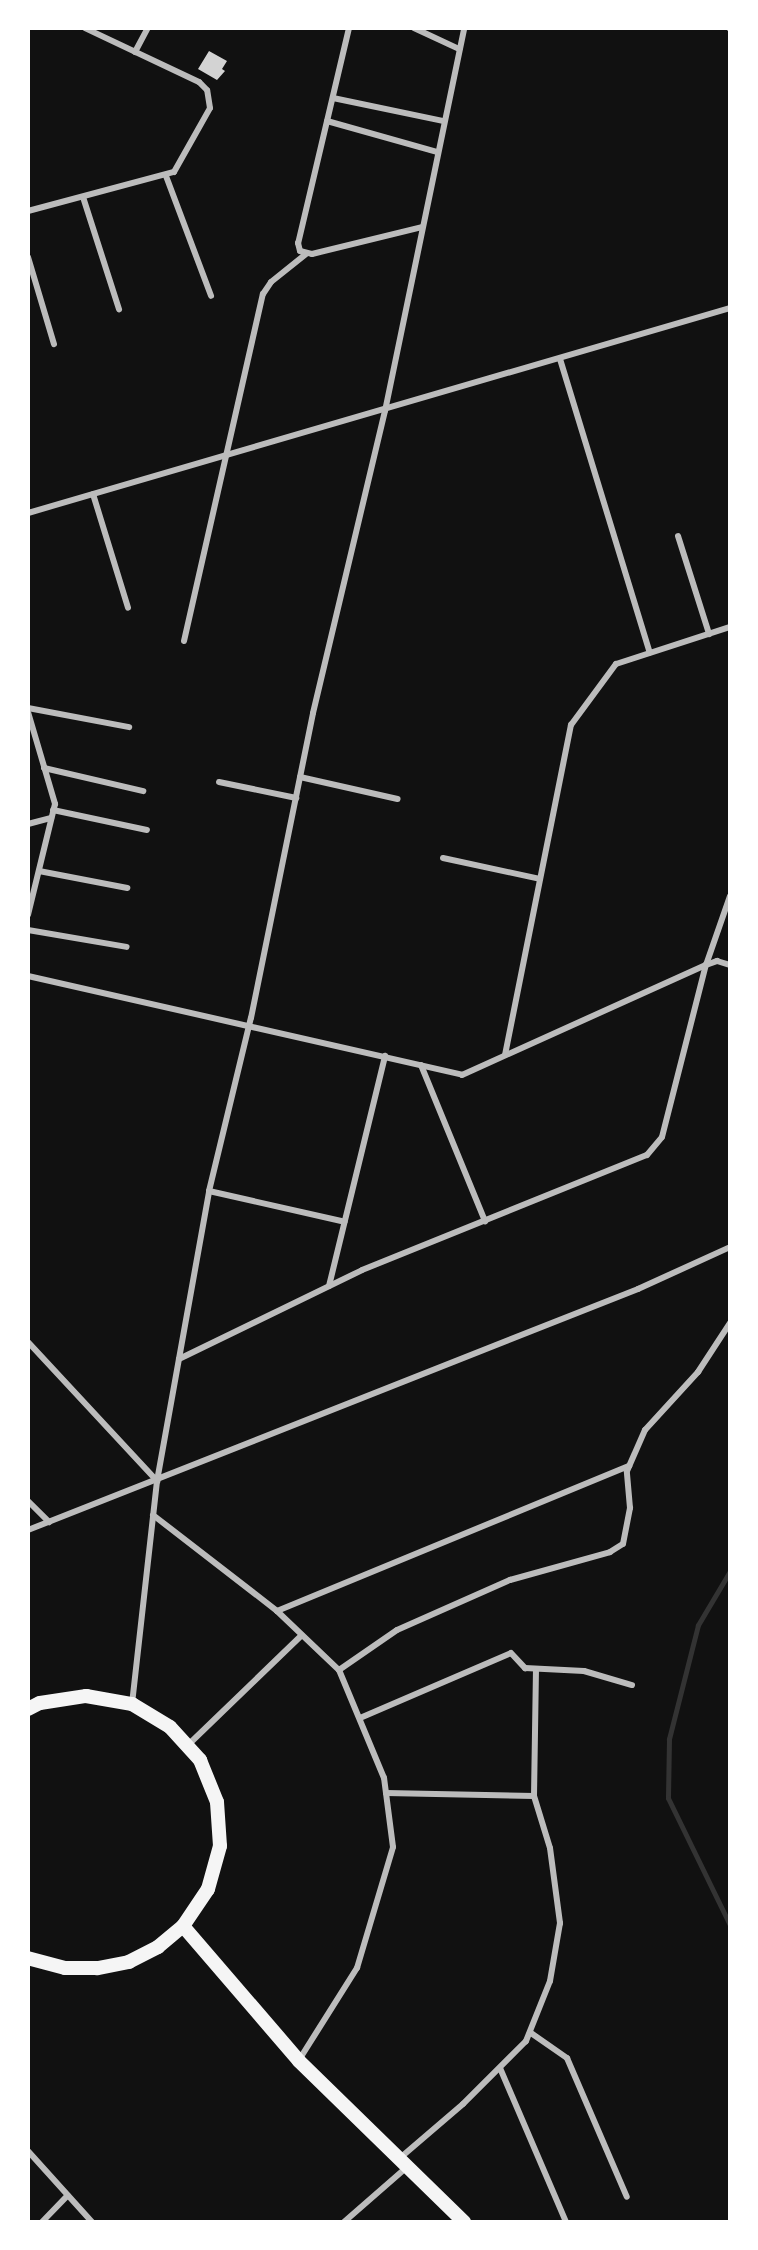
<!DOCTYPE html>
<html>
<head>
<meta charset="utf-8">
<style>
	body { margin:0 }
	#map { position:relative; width:758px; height:2250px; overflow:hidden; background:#111; font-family:Montserrat,sans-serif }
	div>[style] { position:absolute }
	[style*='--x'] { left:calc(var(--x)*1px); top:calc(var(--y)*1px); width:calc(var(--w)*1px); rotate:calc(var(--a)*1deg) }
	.stream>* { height:5px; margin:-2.5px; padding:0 2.5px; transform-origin:2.5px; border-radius:2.5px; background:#333 }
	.building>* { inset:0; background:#d3d3d3 }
	.minor>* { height:6px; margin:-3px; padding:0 3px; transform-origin:3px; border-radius:3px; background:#bcbcbc }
	.primary>* { height:14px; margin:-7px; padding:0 7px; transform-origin:7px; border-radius:7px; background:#f5f5f5 }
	span { translate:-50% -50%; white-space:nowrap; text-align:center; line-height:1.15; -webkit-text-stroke:4.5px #fff; paint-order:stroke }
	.frame { position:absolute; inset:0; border:30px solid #fff; pointer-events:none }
</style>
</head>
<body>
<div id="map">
	<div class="stream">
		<i style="--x:730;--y:1571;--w:63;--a:120.7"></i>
		<i style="--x:698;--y:1625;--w:118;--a:104.3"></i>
		<i style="--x:669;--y:1739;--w:59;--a:91"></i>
		<i style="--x:668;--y:1798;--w:141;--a:64"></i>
	</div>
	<div class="building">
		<i style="clip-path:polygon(209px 51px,227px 61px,222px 69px,225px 71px,217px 80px,198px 69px)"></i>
	</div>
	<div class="minor">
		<i style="--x:349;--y:28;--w:221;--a:103.3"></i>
		<i style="--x:298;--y:243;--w:8;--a:76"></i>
		<i style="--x:300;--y:251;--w:12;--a:14"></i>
		<i style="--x:312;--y:254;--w:113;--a:-13.8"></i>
		<i style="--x:414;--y:28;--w:50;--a:25"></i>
		<i style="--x:729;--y:28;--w:1;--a:45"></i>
		<i style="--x:135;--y:52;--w:27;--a:-62"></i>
		<i style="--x:333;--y:98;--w:112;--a:11.8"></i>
		<i style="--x:327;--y:121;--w:114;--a:15.7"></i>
		<i style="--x:166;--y:176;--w:128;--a:69.4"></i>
		<i style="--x:83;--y:197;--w:118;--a:72.2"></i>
		<i style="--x:28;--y:211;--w:151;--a:-15"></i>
		<i style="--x:174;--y:172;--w:73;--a:-60.6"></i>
		<i style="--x:210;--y:108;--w:18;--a:-99"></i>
		<i style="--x:207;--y:90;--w:11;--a:-135"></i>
		<i style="--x:199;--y:82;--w:126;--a:-154.7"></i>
		<i style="--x:28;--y:257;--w:91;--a:73.4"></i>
		<i style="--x:560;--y:359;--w:307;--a:73"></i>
		<i style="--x:93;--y:494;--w:119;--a:72.9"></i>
		<i style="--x:28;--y:513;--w:731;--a:-16.28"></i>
		<i style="--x:678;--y:536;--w:103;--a:72.4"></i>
		<i style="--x:184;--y:641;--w:356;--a:-77.2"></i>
		<i style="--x:263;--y:294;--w:14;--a:-56"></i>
		<i style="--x:271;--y:282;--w:45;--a:-38.7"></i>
		<i style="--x:28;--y:708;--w:103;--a:10.7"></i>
		<i style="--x:28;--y:712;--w:96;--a:73.6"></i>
		<i style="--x:55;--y:804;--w:114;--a:103.7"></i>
		<i style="--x:44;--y:768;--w:102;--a:13.1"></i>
		<i style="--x:300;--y:777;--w:100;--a:12.7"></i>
		<i style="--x:219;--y:782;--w:79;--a:11.7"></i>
		<i style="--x:53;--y:810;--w:96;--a:12"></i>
		<i style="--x:28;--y:824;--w:24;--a:-15"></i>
		<i style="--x:443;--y:858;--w:99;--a:12.2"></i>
		<i style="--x:39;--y:871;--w:90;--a:10.9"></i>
		<i style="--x:28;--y:930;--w:100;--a:9.7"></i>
		<i style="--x:28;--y:976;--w:445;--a:12.8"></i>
		<i style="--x:462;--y:1075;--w:268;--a:-24.3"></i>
		<i style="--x:706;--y:965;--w:12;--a:-20"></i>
		<i style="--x:717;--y:961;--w:14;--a:17"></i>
		<i style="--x:505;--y:1055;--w:337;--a:-78.7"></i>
		<i style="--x:571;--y:725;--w:76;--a:-53.6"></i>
		<i style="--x:616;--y:664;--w:120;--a:-18"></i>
		<i style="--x:421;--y:1065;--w:169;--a:67.7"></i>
		<i style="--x:209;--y:1191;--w:139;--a:12.8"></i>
		<i style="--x:329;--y:1286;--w:237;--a:-76.3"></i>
		<i style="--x:28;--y:1342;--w:190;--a:47.1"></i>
		<i style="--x:179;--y:1359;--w:203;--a:-25.9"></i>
		<i style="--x:362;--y:1270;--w:307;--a:-22"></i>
		<i style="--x:647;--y:1155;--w:23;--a:-50"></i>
		<i style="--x:662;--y:1137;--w:178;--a:-75.7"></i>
		<i style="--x:706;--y:965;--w:73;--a:-70.8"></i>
		<i style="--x:28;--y:1501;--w:30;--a:45"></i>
		<i style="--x:153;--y:1515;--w:157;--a:37.7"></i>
		<i style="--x:277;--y:1611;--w:86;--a:43.6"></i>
		<i style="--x:28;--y:1530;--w:656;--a:-21.56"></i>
		<i style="--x:638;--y:1289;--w:101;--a:-24.5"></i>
		<i style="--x:277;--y:1611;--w:381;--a:-22.4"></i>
		<i style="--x:132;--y:1704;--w:224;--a:-83.6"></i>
		<i style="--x:157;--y:1481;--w:295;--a:-79.8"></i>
		<i style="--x:209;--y:1191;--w:178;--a:-76.4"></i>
		<i style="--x:251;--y:1018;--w:311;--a:-78.5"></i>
		<i style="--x:313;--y:713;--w:310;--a:-76.6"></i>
		<i style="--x:385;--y:411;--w:391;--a:-78.3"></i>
		<i style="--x:360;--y:1718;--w:164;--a:-23.3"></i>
		<i style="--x:511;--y:1653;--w:21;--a:47"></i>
		<i style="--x:525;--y:1668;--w:59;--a:2.9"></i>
		<i style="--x:584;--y:1671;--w:50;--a:16.3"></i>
		<i style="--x:188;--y:1745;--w:158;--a:-44"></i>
		<i style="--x:386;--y:1793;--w:148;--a:1.2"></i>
		<i style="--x:534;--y:1796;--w:54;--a:72.9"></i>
		<i style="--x:550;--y:1848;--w:76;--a:82.4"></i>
		<i style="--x:560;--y:1923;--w:59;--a:99.8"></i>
		<i style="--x:550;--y:1981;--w:65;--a:111.8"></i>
		<i style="--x:526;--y:2041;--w:89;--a:135"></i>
		<i style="--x:463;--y:2104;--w:83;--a:139.4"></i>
		<i style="--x:534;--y:1796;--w:127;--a:-89.1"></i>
		<i style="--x:531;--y:2033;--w:44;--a:34.8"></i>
		<i style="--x:567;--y:2058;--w:151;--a:66.7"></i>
		<i style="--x:299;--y:2060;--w:109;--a:-57.8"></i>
		<i style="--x:357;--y:1968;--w:126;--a:-73.4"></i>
		<i style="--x:393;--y:1847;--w:70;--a:-97.4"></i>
		<i style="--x:384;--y:1778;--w:117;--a:-112.6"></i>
		<i style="--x:339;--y:1670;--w:70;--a:-34.6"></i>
		<i style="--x:397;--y:1630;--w:124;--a:-23.9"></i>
		<i style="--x:510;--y:1580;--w:104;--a:-15.6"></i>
		<i style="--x:610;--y:1552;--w:15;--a:-32"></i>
		<i style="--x:623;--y:1544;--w:37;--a:-79"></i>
		<i style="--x:630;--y:1508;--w:37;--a:-95"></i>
		<i style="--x:627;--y:1471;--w:45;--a:-66.3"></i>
		<i style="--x:645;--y:1430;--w:79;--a:-47.6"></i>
		<i style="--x:698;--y:1372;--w:59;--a:-56.9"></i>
		<i style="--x:500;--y:2068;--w:168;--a:66.8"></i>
		<i style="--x:28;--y:2151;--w:96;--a:48"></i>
		<i style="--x:42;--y:2222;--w:37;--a:-46"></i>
		<i style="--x:344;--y:2222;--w:84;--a:-41.1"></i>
	</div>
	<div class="primary">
		<i style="--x:28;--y:1709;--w:13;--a:-27"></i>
		<i style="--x:40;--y:1703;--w:47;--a:-8.7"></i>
		<i style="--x:86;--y:1696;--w:47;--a:9.9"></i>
		<i style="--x:132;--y:1704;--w:44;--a:31.2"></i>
		<i style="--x:170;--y:1727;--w:45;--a:47.7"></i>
		<i style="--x:200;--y:1760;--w:45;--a:68"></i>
		<i style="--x:217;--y:1802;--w:44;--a:86.1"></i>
		<i style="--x:220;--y:1846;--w:45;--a:105.6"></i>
		<i style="--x:208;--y:1889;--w:45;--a:124"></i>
		<i style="--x:183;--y:1926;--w:33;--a:140"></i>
		<i style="--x:158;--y:1947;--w:33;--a:153"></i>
		<i style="--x:129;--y:1962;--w:33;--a:169"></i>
		<i style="--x:97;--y:1968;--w:32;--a:180"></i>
		<i style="--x:65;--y:1968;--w:38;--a:-165"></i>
		<i style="--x:183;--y:1926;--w:178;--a:49.3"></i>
		<i style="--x:299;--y:2061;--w:231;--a:44.3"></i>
	</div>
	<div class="frame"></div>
</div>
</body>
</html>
